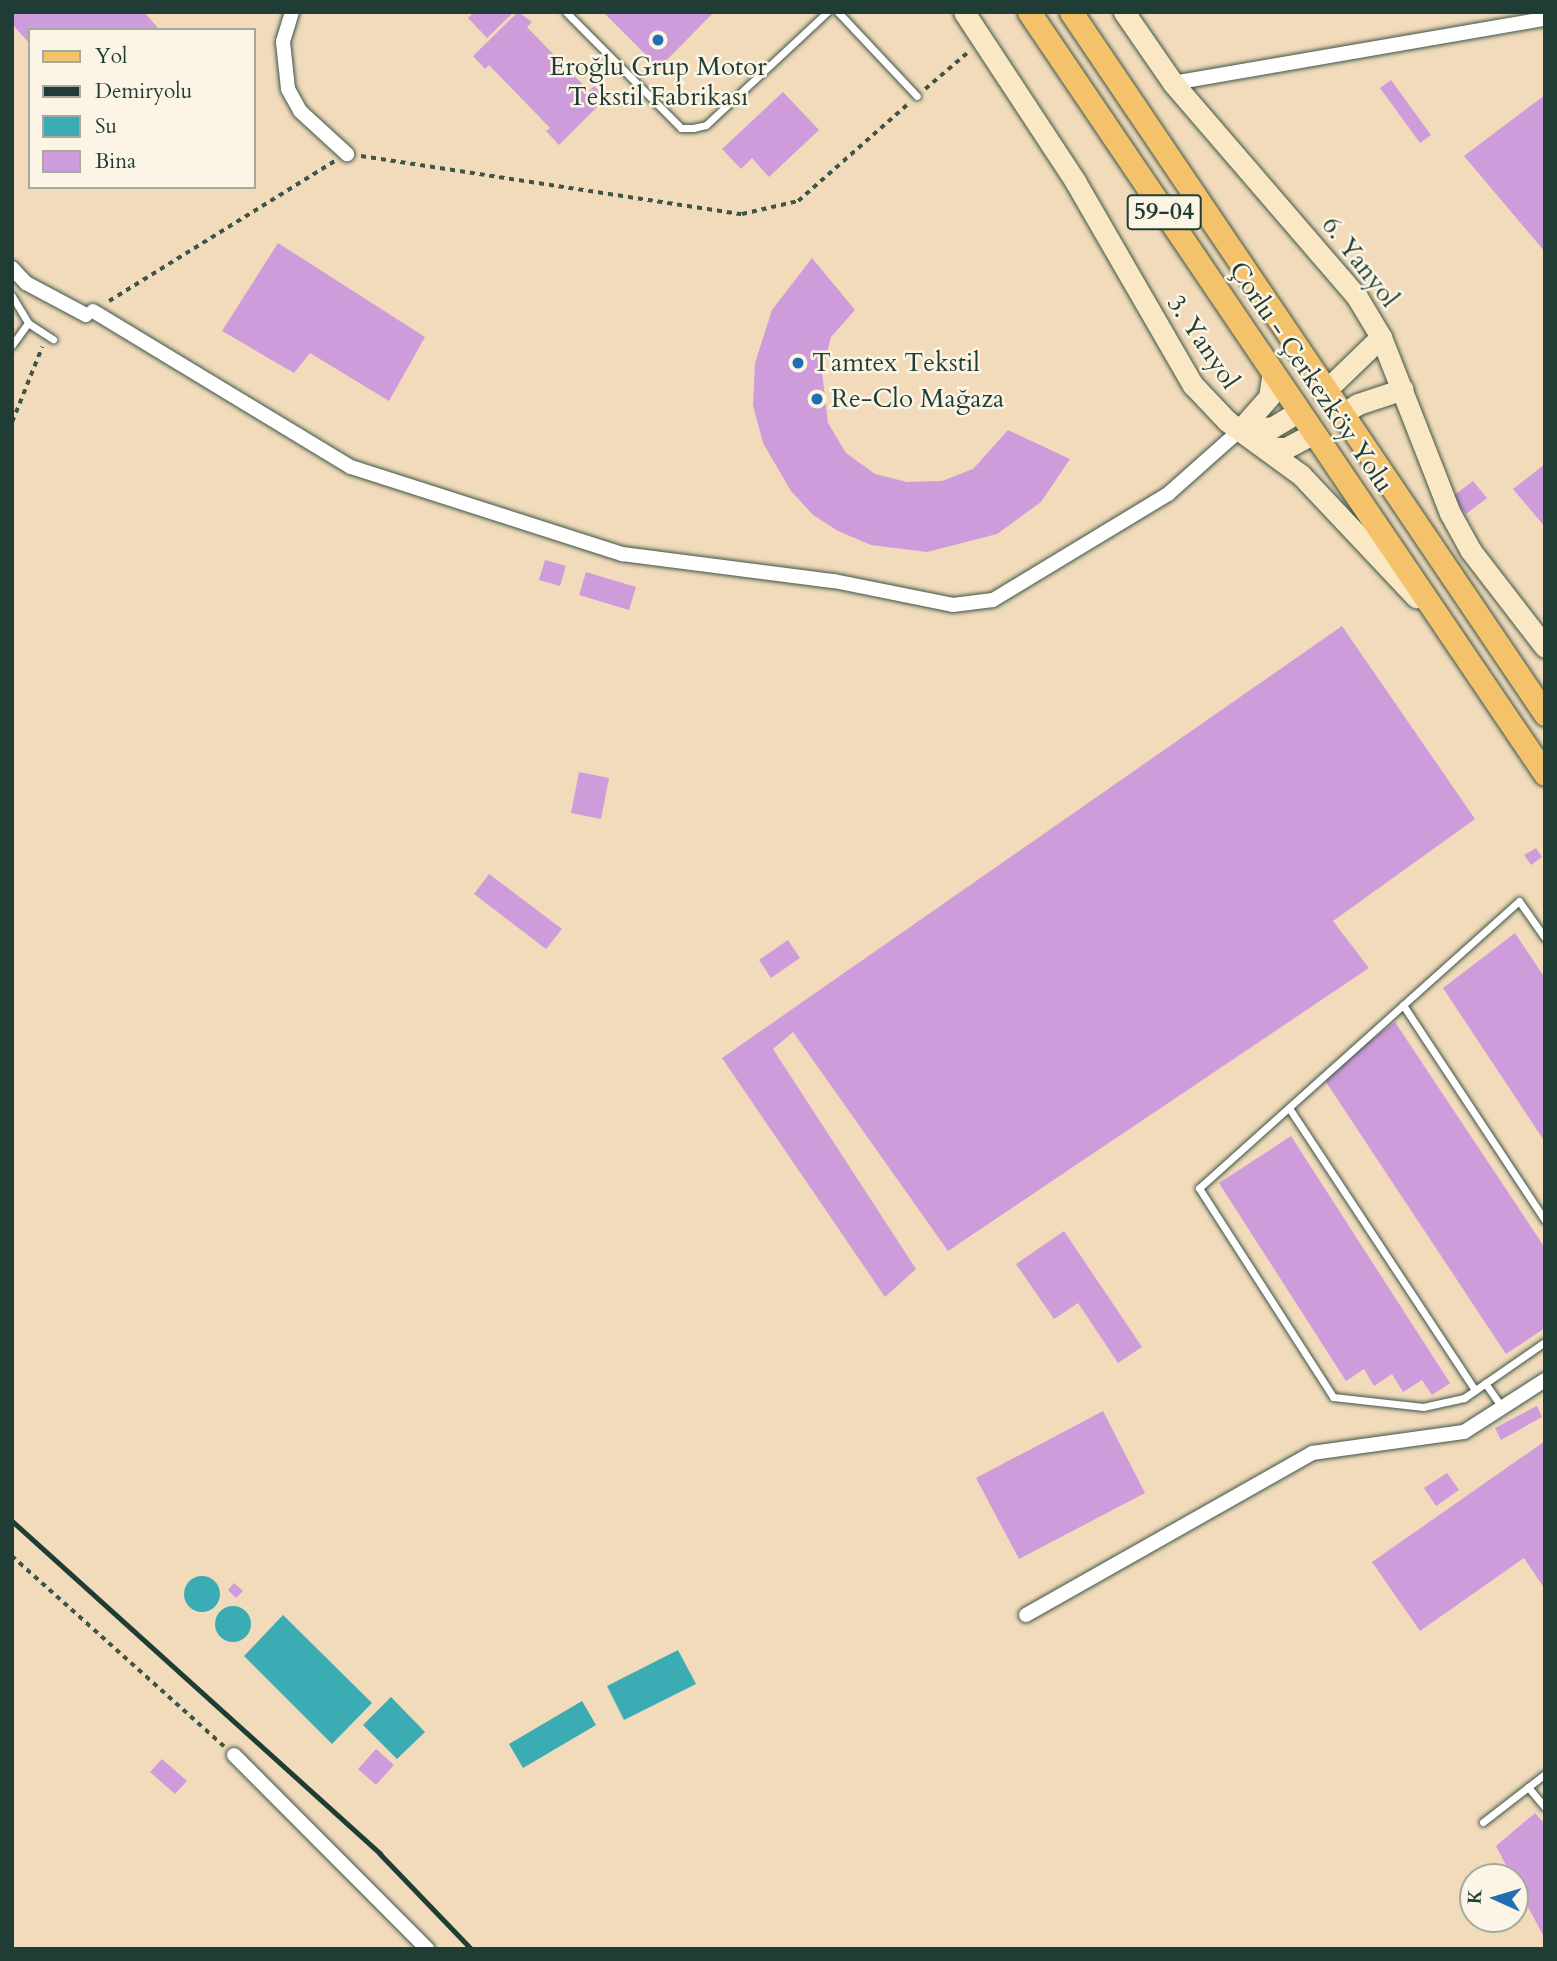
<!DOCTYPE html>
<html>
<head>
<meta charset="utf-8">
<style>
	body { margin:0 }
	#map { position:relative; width:1557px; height:1961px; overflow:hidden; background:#f1dbbb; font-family:Cardo,serif }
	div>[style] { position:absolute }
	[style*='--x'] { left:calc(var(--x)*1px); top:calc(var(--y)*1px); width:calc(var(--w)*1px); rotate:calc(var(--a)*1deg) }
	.water>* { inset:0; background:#3bacb4 }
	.round { border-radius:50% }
	.building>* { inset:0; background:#cf9cdb }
	.path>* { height:3.5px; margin-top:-1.75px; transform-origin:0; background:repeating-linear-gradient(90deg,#3e5548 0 5px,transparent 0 10px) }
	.roads { filter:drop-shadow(0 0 2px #3e5548) drop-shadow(0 0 2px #3e5548) }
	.lane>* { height:7px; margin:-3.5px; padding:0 3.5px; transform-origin:3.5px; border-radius:3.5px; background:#fff }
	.street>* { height:14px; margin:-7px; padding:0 7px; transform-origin:7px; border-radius:7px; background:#fff }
	.secondary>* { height:21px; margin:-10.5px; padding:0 10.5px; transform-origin:10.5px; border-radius:10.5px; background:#fae7c3 }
	.primary>* { height:23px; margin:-11.5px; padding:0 11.5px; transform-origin:11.5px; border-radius:11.5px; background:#f3c26a }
	.rail>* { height:5px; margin:-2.5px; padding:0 2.5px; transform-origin:2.5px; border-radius:2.5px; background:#1f3d34 }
	.dots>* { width:19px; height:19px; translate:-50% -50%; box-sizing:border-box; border:4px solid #fcf5e5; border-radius:50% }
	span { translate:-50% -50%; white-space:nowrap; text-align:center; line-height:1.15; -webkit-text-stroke:5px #fcf5e5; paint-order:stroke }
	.shield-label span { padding:2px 5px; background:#fcf5e5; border:2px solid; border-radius:5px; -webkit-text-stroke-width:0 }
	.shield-label { font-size:24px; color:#1f3d34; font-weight:700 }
	.poi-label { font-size:26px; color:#1f3d34 }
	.left { translate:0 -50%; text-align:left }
	.street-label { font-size:26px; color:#1f3d34 }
	.frame { position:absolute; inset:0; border:14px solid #1f3d34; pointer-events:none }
	.legend { position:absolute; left:28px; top:28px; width:228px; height:161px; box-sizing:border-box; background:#fcf5e5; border:2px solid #a4ab9e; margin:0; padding:9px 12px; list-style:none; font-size:21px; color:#1f3d34 }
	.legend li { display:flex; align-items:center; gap:14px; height:35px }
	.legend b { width:35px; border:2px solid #a4ab9e }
	.north { position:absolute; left:1459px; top:1863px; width:70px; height:70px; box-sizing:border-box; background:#fcf5e5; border:2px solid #a4ab9e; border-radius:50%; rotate:274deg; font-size:19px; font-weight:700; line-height:28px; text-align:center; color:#1f3d34 }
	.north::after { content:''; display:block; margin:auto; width:24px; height:32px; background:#1f6fb2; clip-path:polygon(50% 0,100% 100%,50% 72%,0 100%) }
</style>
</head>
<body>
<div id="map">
	<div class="water">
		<i class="round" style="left:184px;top:1576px;width:36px;height:36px"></i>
		<i class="round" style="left:215px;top:1606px;width:36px;height:36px"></i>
		<i style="clip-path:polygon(283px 1615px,372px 1703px,332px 1744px,244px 1656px)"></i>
		<i style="clip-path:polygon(678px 1650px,696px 1684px,624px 1720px,607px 1686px)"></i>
		<i style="clip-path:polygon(391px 1697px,425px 1732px,397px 1759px,363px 1725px)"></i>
		<i style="clip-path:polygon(582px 1701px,596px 1725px,523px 1768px,509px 1744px)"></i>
	</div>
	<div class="building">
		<i style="clip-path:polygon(12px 12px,144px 12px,158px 28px,30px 30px,30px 44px,12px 24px)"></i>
		<i style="clip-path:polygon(474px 12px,514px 12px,487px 38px,468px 18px)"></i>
		<i style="clip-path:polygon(518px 12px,532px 22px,527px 27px,589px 91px,594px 86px,606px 98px,559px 145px,546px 131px,550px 128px,489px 65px,485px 69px,473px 56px)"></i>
		<i style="clip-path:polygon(603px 12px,714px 12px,659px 68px)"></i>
		<i style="clip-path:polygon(1391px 80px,1431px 135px,1420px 143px,1380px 88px)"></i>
		<i style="clip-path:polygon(783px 92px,819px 130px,769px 177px,752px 158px,741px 169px,722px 149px)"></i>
		<i style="clip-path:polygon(1545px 95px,1545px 252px,1464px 156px)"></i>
		<i style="clip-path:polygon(278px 243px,425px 337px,389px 401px,310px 353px,294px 373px,222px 331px)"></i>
		<i style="clip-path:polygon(812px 258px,855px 310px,831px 337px,822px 372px,828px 423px,846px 453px,875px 474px,907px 482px,942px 481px,973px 469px,1008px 430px,1070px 459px,1041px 502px,997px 534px,927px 552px,871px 545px,838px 531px,813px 515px,791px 491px,763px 443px,753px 405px,755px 363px,772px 310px)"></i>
		<i style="clip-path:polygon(1545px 464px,1545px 527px,1513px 489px)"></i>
		<i style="clip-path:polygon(1473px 481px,1487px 498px,1466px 514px,1452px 497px)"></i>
		<i style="clip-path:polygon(545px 560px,566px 566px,560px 586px,539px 580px)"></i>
		<i style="clip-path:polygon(586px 572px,636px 587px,629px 610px,579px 595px)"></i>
		<i style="clip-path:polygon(1342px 626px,1475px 819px,1333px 921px,1369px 968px,948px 1251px,793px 1032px,773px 1049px,916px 1269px,885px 1297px,722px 1058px)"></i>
		<i style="clip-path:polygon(579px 772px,609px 778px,601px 819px,571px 813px)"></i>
		<i style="clip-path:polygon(1536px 848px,1542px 857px,1531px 865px,1524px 855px)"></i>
		<i style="clip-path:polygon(489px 874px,562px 929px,546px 949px,474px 894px)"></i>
		<i style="clip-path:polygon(1515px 933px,1545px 978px,1545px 1142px,1443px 988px)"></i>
		<i style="clip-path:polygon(788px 940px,800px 958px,771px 978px,759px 960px)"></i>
		<i style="clip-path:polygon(1395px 1022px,1545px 1248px,1545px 1328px,1506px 1354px,1322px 1076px)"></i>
		<i style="clip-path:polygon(1291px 1136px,1450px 1383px,1432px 1395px,1422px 1380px,1403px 1392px,1392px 1374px,1374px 1386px,1364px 1369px,1346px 1381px,1219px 1183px)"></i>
		<i style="clip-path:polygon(1064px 1231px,1142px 1347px,1118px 1363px,1078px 1303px,1054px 1319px,1016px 1264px)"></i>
		<i style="clip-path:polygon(1537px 1406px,1542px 1417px,1501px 1440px,1495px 1428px)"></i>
		<i style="clip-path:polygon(1103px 1411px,1145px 1493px,1019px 1559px,976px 1478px)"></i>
		<i style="clip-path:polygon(1545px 1441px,1545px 1589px,1524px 1558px,1420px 1631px,1372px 1562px)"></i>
		<i style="clip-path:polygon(1447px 1473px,1459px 1490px,1436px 1506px,1424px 1488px)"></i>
		<i style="clip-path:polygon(234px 1583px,243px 1591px,236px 1598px,228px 1590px)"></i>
		<i style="clip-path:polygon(376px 1749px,394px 1765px,376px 1785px,358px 1769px)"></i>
		<i style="clip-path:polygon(162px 1759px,187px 1781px,175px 1794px,150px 1772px)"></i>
		<i style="clip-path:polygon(1535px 1813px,1545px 1824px,1545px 1939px,1496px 1846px)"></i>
	</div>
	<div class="path">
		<i style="--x:925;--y:89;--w:55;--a:-40.6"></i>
		<i style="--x:361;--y:156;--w:385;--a:8.7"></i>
		<i style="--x:742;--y:214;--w:57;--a:-13.1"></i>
		<i style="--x:798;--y:201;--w:148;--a:-41.4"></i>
		<i style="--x:109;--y:301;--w:266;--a:-31.8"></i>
		<i style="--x:12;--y:422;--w:81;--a:-68.2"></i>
		<i style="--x:12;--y:1556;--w:285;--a:41.9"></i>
	</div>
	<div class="roads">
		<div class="lane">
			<i style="--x:566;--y:12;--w:163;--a:45.2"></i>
			<i style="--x:681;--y:128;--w:12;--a:0"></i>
			<i style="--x:693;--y:128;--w:13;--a:-13"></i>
			<i style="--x:706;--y:125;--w:166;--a:-43"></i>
			<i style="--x:838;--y:12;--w:115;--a:46.8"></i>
			<i style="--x:12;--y:296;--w:31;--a:59"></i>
			<i style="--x:12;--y:345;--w:27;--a:-54"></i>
			<i style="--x:28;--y:323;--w:30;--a:33"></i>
			<i style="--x:1545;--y:938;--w:45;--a:-125.1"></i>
			<i style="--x:1519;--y:901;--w:430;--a:138.1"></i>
			<i style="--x:1199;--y:1188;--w:248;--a:57.3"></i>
			<i style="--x:1333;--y:1397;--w:91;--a:6.3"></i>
			<i style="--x:1423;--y:1407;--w:42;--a:-12.4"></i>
			<i style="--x:1464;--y:1398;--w:98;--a:-34.7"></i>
			<i style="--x:1403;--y:1005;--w:258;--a:56.6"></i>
			<i style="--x:1289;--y:1108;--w:338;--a:56.6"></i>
			<i style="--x:1485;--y:1383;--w:29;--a:55"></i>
			<i style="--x:1528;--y:1787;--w:26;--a:50"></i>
			<i style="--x:1483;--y:1822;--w:78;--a:-37.7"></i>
		</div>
		<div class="street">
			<i style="--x:292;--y:12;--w:31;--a:107"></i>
			<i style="--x:283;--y:42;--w:47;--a:83.9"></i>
			<i style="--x:288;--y:89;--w:25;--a:61"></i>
			<i style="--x:300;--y:111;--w:64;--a:42.5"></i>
			<i style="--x:1173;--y:83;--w:377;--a:-9.8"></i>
			<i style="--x:12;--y:268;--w:21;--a:47"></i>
			<i style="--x:26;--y:283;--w:68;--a:28.1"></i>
			<i style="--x:93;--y:311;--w:301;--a:31.2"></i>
			<i style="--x:351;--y:467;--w:285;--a:17.8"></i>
			<i style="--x:622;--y:554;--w:214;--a:7.3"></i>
			<i style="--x:834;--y:581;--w:121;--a:11.4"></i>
			<i style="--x:953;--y:605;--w:40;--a:-7.1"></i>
			<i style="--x:993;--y:600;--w:205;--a:-31.2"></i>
			<i style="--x:1168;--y:494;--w:96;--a:-41.6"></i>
			<i style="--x:1026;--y:1615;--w:329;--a:-29.5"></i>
			<i style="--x:1312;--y:1453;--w:153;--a:-7.9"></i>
			<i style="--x:1464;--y:1432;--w:96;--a:-32.7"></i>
			<i style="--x:234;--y:1755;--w:274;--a:45.1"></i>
		</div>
		<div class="secondary">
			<i style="--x:964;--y:12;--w:202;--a:56.7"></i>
			<i style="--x:1075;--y:181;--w:236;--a:60"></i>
			<i style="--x:1193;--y:385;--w:50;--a:46.6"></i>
			<i style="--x:1227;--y:421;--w:92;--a:36.1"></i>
			<i style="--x:1301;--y:475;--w:168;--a:46.7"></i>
			<i style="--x:1124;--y:12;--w:86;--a:55.4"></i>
			<i style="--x:1173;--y:83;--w:282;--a:49.3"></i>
			<i style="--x:1357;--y:297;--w:47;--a:59"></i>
			<i style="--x:1381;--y:337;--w:189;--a:68.6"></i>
			<i style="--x:1450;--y:513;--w:43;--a:61.1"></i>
			<i style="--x:1471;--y:551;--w:121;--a:52.4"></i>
			<i style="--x:1324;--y:392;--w:79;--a:-44"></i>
			<i style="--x:1341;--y:415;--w:20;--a:-33"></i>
			<i style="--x:1358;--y:404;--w:47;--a:-18.4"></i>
			<i style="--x:1240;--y:430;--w:44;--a:-48.7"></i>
			<i style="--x:1269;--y:397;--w:25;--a:-81"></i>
			<i style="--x:1240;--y:430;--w:33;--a:-5"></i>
			<i style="--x:1273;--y:427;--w:31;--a:-31"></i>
			<i style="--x:1264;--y:447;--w:22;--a:3"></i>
			<i style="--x:1286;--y:448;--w:32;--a:-28"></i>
		</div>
		<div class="primary">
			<i style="--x:1029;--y:12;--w:920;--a:55.9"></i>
			<i style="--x:1071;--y:12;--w:847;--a:55.97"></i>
		</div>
	</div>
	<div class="rail">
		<i style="--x:12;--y:1521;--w:496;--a:42.1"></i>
		<i style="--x:380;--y:1854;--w:132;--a:46.2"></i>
	</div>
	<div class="dots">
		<i style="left:658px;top:40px;background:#1f6fb2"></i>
		<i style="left:798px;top:363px;background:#1f6fb2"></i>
		<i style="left:817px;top:399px;background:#1f6fb2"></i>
	</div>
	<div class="shield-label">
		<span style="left:1164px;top:212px">59-04</span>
	</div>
	<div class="poi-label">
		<span style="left:658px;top:82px">Eroğlu Grup Motor<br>Tekstil Fabrikası</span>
		<span class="left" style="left:812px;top:363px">Tamtex Tekstil</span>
		<span class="left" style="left:831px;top:399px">Re-Clo Mağaza</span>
	</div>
	<div class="street-label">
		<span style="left:1360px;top:262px;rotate:52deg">6. Yanyol</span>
		<span style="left:1203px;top:342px;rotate:56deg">3. Yanyol</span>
		<span style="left:1311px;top:377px;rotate:56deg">Çorlu - Çerkezköy Yolu</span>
	</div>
	<div class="frame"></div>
	<ul class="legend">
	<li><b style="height:9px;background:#f3c26a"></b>Yol</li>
	<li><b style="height:9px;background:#1f3d34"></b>Demiryolu</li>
	<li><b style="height:19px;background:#3bacb4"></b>Su</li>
	<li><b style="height:19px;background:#cf9cdb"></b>Bina</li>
	</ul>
	<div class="north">K</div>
</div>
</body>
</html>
